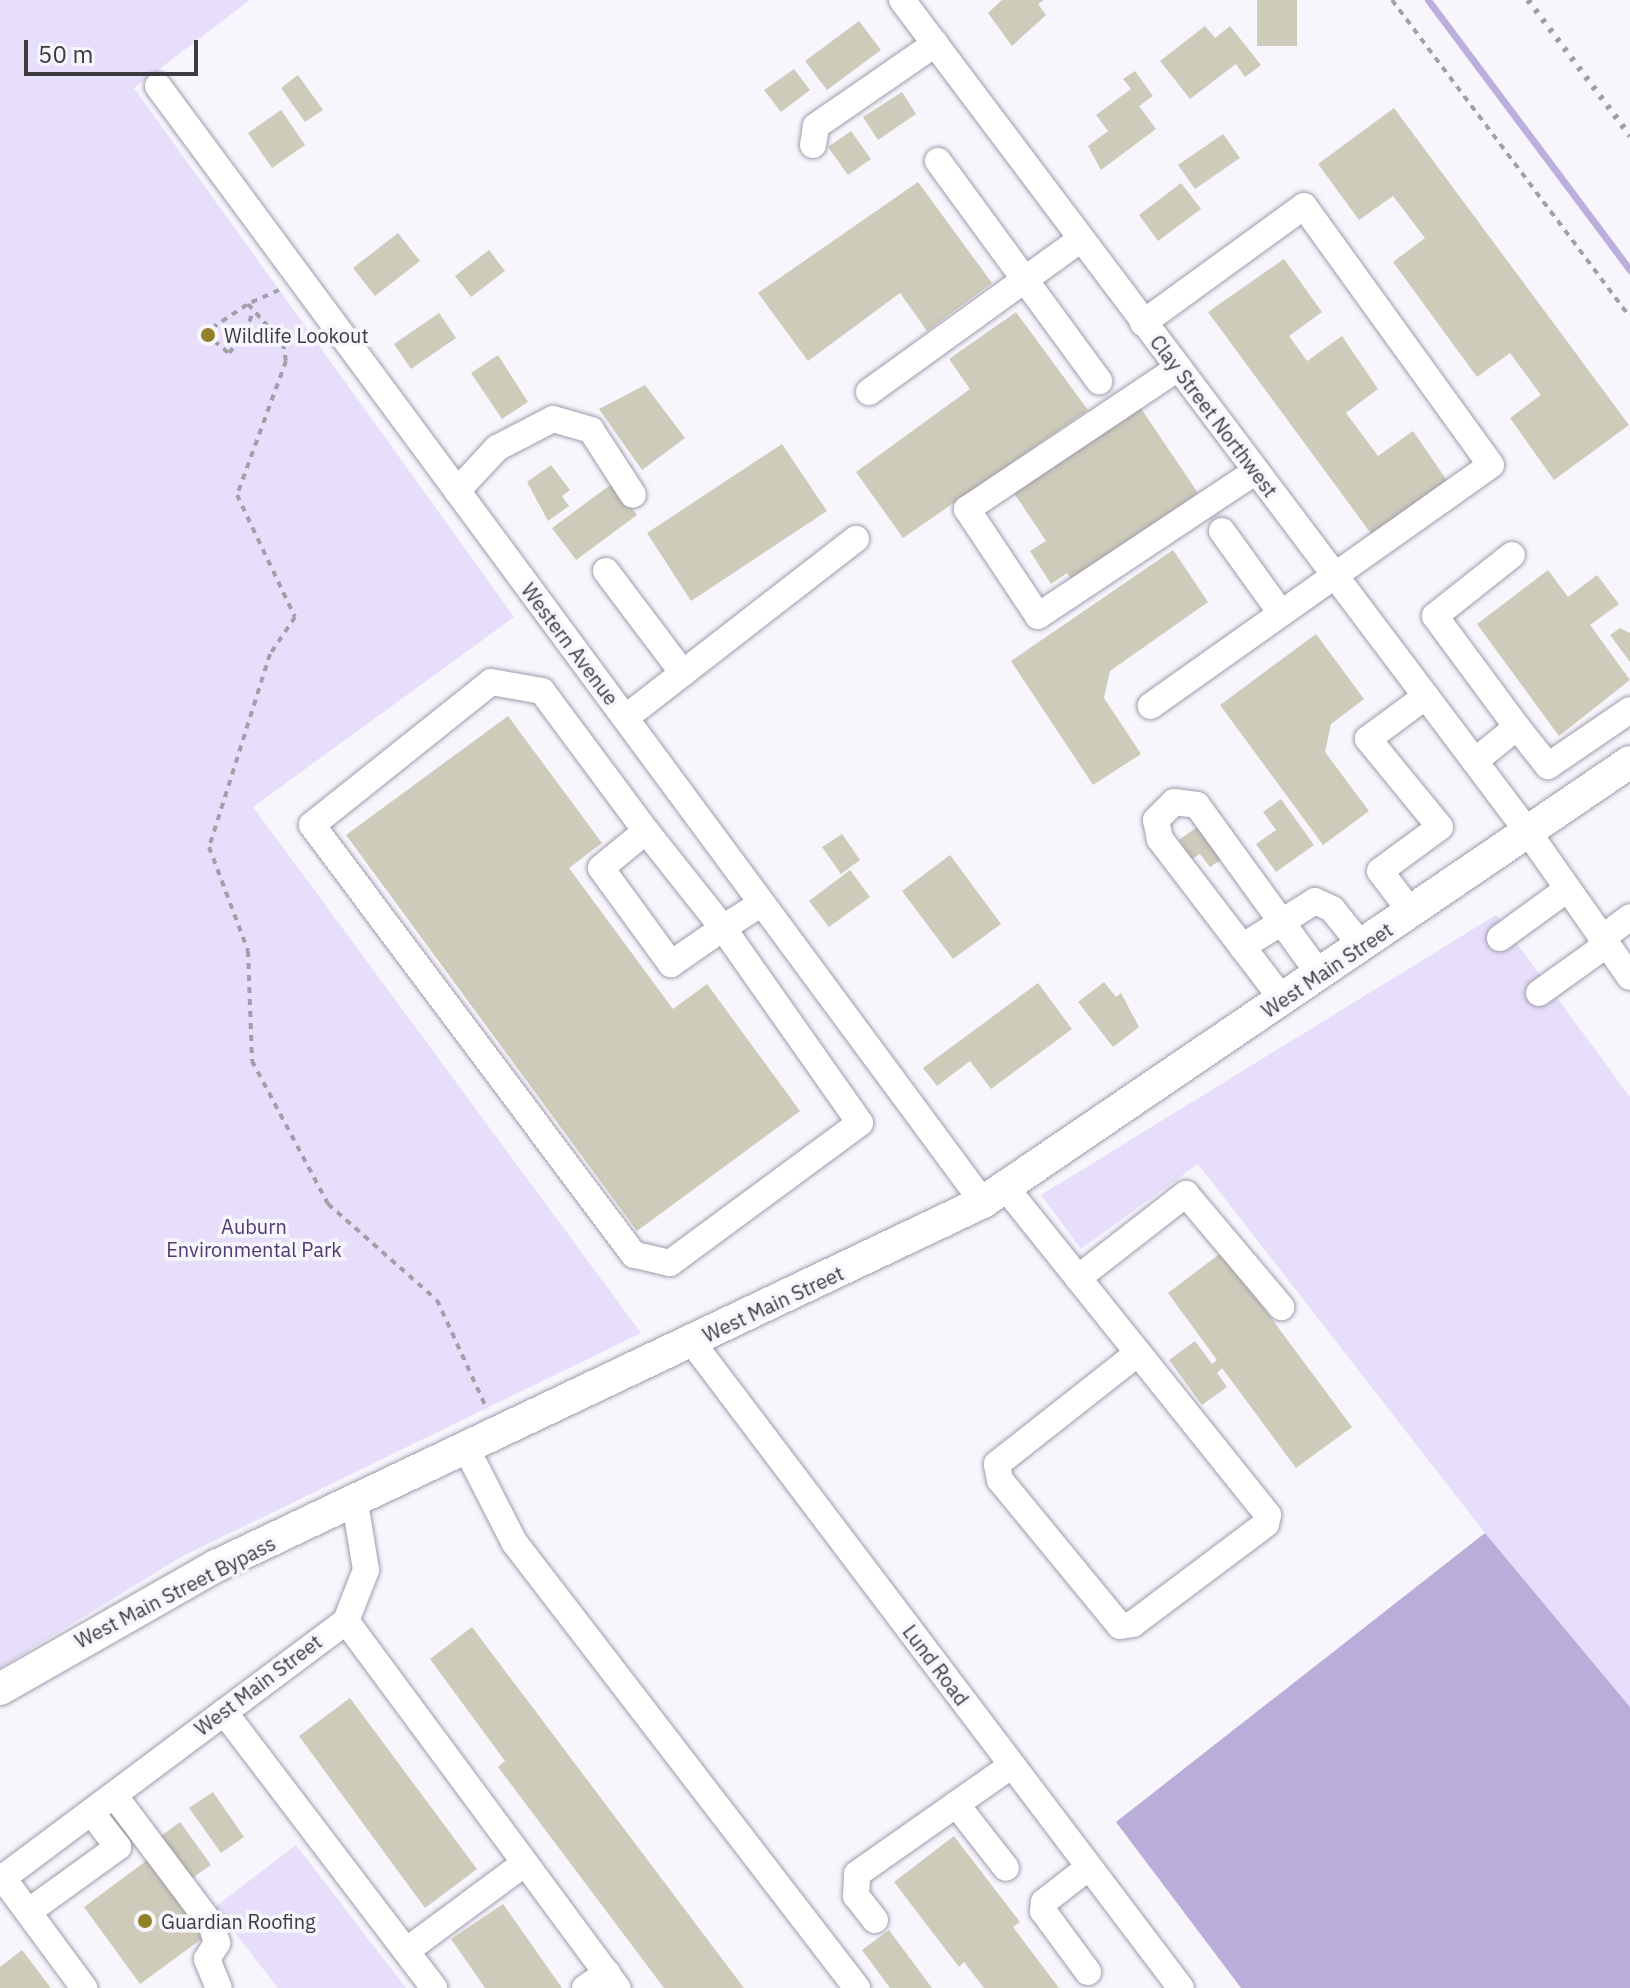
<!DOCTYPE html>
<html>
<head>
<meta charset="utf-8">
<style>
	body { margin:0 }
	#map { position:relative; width:1630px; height:1988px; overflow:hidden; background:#f7f6fd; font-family:"IBM Plex Sans",sans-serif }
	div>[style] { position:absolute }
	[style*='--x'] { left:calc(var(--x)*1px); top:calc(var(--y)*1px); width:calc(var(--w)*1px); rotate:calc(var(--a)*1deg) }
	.green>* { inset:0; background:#e6defa }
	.forest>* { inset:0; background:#baadd9 }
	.stream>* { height:7px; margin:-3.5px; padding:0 3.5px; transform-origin:3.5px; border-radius:3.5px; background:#bcafdc }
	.building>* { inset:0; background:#cecbba }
	.path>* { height:4px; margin-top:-2px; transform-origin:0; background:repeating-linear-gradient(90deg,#a2a0a7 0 6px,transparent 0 12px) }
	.roads { filter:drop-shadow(0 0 2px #a09cac) drop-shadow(0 0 2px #a09cac) }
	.minor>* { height:26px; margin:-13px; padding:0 13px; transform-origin:13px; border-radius:13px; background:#fff }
	.major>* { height:32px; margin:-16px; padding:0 16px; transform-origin:16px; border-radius:16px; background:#fff }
	.rail>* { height:6px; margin-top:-3px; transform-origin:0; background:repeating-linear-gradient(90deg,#9f9da4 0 4px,transparent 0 12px) }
	.dots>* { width:22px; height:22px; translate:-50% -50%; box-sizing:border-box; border:4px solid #f7f6fd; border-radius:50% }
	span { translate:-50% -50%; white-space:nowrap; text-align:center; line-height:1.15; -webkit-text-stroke:7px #f7f6fd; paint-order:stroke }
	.poi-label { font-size:20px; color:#3d3b42 }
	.left { translate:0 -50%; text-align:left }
	.street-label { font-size:20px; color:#3d3b42 }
	.park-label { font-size:20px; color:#4e3b73 }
	.scale { position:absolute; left:24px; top:40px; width:174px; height:36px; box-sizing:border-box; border:4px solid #3d3b42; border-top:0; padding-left:10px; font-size:24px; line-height:28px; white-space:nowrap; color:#3d3b42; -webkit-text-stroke:6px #f7f6fd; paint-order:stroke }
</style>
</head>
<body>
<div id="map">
	<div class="green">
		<i style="clip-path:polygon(0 0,250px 0,134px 88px,514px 617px,253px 807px,641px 1333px,181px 1557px,0 1668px)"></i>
		<i style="clip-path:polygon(1496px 915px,1630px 1097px,1630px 1707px,1485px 1533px,1198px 1164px,1081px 1249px,1041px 1195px)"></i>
		<i style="clip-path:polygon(296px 1845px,406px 1988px,278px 1988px,215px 1907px)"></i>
	</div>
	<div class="forest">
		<i style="clip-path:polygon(1485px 1533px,1630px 1707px,1630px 1988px,1241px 1988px,1116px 1822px)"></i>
	</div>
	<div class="stream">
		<i style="--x:1428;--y:0;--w:337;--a:53.2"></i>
	</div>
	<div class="building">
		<i style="clip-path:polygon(1002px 0,1044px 0,1038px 4px,1046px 15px,1012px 46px,988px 13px)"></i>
		<i style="clip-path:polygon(1257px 0,1297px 0,1297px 46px,1257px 46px)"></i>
		<i style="clip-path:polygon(859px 21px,881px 50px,827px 90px,805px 61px)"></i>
		<i style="clip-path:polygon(1205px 26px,1215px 38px,1230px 26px,1261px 65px,1245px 77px,1236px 64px,1190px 99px,1160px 61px)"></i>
		<i style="clip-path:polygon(794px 69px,810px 90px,781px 112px,764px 90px)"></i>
		<i style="clip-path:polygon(1135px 71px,1153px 96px,1139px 106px,1156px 129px,1101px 170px,1088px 146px,1108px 131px,1096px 115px,1131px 89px,1123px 79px)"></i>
		<i style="clip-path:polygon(298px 75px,323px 110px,305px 122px,281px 88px)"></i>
		<i style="clip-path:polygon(902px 92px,916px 114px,878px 140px,863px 117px)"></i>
		<i style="clip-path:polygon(1394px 108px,1629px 425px,1554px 480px,1510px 418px,1541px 395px,1510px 353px,1477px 377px,1393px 262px,1425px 238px,1393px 196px,1359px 220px,1318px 164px)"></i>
		<i style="clip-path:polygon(281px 110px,305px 145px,272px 168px,248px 133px)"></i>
		<i style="clip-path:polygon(851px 131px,871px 159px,848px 175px,828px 147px)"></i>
		<i style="clip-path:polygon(1223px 134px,1240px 158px,1195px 189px,1178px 165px)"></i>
		<i style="clip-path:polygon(918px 182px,992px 283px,927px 331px,900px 293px,808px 361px,758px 293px)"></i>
		<i style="clip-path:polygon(1181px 183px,1201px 209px,1158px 241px,1139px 215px)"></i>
		<i style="clip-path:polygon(398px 233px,420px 261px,375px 296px,353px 268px)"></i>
		<i style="clip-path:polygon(489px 250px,505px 271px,471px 297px,455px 276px)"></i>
		<i style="clip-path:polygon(1284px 259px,1322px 312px,1289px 336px,1307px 361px,1342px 336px,1378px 389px,1346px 413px,1378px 456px,1413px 431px,1448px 482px,1372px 535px,1208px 312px)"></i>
		<i style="clip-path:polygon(1016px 312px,1088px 410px,903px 538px,856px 472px,970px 389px,949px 359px)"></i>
		<i style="clip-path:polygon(439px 313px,456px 338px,411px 369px,394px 344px)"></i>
		<i style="clip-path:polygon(207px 323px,220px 334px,209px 346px,196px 336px)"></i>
		<i style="clip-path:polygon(498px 355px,528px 402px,502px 419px,471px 373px)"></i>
		<i style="clip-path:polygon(645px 385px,685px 438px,642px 470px,599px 409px)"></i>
		<i style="clip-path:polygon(1138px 404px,1198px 493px,1071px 579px,1067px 573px,1051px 584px,1030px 551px,1046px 541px,1012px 490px)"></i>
		<i style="clip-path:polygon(782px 444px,827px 511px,691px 601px,647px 533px)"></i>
		<i style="clip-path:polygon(551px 465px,570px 490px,562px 496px,569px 506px,548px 521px,527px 482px)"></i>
		<i style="clip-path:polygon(613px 483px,637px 515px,576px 560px,552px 528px)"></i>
		<i style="clip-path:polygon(1173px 550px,1208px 602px,1110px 671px,1104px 698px,1141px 754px,1093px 785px,1011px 661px)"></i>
		<i style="clip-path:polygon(1548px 570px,1568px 597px,1597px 575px,1619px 604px,1590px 625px,1630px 680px,1559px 736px,1477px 624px)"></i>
		<i style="clip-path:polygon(1620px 628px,1630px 633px,1630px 662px,1610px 635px)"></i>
		<i style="clip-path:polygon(1316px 634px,1364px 699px,1331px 724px,1325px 752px,1369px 811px,1323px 845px,1220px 705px)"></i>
		<i style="clip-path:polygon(508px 716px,602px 843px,569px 868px,673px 1009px,707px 984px,800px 1111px,637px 1231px,346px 835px)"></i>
		<i style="clip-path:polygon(1281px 799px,1314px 845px,1276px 872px,1256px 844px,1276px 830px,1263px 812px)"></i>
		<i style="clip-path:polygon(1200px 825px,1224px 858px,1210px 867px,1200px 854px,1192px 859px,1179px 840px)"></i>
		<i style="clip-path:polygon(842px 834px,860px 860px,841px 874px,822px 847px)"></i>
		<i style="clip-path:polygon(950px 855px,1001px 924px,953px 959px,902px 891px)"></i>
		<i style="clip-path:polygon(850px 870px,870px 897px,829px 927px,809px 901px)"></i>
		<i style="clip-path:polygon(1104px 982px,1116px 997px,1121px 993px,1139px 1027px,1113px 1047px,1078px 1002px)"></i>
		<i style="clip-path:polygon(1038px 983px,1072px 1029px,991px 1089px,970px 1061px,937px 1086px,923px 1068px)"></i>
		<i style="clip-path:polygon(1222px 1252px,1352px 1427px,1296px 1468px,1222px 1368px,1217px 1373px,1227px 1387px,1202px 1405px,1169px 1360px,1195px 1341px,1212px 1364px,1217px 1360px,1168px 1293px)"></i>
		<i style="clip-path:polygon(472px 1627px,744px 1988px,664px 1988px,498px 1767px,505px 1761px,430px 1659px)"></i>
		<i style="clip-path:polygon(350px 1698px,477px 1869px,425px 1908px,299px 1736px)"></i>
		<i style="clip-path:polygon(213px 1792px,244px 1837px,221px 1853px,189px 1808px)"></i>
		<i style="clip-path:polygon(180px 1822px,211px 1865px,192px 1878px,161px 1836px)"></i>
		<i style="clip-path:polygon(954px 1836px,1020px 1922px,1013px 1927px,1059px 1988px,984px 1988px,964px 1962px,959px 1967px,894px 1882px)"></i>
		<i style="clip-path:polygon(150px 1858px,207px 1935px,140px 1984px,84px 1907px)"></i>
		<i style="clip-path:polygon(503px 1904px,562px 1988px,485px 1988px,451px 1939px)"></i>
		<i style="clip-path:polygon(889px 1930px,932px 1988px,890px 1988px,862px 1950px)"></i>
		<i style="clip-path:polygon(22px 1950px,51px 1988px,0 1988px,0 1967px)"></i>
	</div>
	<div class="path">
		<i style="--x:1392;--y:0;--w:396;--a:53.1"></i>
		<i style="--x:279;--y:290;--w:34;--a:156"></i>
		<i style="--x:248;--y:304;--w:52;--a:48.1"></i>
		<i style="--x:283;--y:343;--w:18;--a:81"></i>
		<i style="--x:286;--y:361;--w:143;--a:110.1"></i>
		<i style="--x:237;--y:495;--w:135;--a:64.6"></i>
		<i style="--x:295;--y:617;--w:45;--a:124"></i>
		<i style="--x:270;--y:654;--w:202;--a:107.5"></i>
		<i style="--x:209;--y:847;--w:111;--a:69.4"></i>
		<i style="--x:248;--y:951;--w:110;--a:87.9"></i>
		<i style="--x:252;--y:1061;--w:162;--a:62"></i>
		<i style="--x:328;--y:1204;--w:145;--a:41.4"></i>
		<i style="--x:437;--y:1300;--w:120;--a:65.4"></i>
		<i style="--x:212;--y:328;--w:43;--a:-33.7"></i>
		<i style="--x:214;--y:341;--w:19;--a:39"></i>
		<i style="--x:229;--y:353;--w:26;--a:-50"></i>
		<i style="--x:246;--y:333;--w:24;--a:-73"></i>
	</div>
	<div class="roads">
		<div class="minor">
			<i style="--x:902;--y:0;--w:1041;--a:53.04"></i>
			<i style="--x:1528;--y:832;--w:177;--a:54.9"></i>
			<i style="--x:158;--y:86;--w:1388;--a:53.53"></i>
			<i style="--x:813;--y:145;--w:19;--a:-81"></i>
			<i style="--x:816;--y:126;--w:145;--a:-34.6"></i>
			<i style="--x:938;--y:161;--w:273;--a:53.8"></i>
			<i style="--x:1143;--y:323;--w:199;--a:-36"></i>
			<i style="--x:1304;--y:206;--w:319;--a:54.2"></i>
			<i style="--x:1491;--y:465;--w:417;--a:144.7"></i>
			<i style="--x:1178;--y:368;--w:254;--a:146.2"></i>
			<i style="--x:967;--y:509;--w:128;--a:56.4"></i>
			<i style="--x:1038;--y:616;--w:262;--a:-33.6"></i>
			<i style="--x:869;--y:392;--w:260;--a:-35.8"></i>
			<i style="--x:457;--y:491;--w:59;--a:-47.1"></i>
			<i style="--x:497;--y:448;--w:63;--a:-27.4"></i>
			<i style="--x:553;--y:419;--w:40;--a:16"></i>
			<i style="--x:591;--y:430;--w:77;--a:57.1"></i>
			<i style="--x:1222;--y:531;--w:101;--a:54.3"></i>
			<i style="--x:606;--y:571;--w:128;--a:53"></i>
			<i style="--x:683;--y:673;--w:73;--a:142.2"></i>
			<i style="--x:683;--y:673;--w:219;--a:-37.8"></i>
			<i style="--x:1517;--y:727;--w:50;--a:51.5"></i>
			<i style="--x:1548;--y:766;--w:99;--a:-34.3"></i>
			<i style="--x:1475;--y:761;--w:54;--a:-39"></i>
			<i style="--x:1517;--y:727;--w:138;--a:-126.5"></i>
			<i style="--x:1435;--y:616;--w:98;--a:-38.4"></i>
			<i style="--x:646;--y:831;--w:124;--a:51.6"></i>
			<i style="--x:723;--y:928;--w:238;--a:54.9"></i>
			<i style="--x:860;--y:1123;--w:236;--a:143.6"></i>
			<i style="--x:670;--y:1263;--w:37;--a:-167"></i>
			<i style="--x:634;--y:1255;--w:537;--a:-126.83"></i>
			<i style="--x:312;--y:825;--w:229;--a:-38.6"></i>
			<i style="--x:491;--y:682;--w:52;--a:10"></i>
			<i style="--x:542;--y:691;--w:174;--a:53.4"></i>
			<i style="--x:646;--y:831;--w:58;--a:140.6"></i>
			<i style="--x:601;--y:868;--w:119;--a:53.9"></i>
			<i style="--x:671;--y:964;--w:63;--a:-34.7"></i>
			<i style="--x:723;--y:928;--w:46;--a:-32.7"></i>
			<i style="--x:1411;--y:912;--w:51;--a:-127.1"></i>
			<i style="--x:1380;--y:871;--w:74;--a:-36.3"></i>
			<i style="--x:1440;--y:827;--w:114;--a:-129.3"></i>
			<i style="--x:1368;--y:739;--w:72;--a:-36.6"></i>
			<i style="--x:1500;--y:938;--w:82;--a:-36"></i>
			<i style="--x:1601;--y:939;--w:36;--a:-37"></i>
			<i style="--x:1242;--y:947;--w:86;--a:-32.2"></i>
			<i style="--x:1315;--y:901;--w:19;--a:25"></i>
			<i style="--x:1332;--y:909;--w:48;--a:51"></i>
			<i style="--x:1539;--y:993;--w:82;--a:-35.6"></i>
			<i style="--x:1283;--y:1000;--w:203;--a:-127.4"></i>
			<i style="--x:1160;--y:839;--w:19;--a:-102"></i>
			<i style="--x:1156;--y:820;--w:25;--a:-45"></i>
			<i style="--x:1174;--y:802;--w:23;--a:7"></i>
			<i style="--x:1197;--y:805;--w:210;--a:54.1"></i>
			<i style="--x:1006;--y:1188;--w:419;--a:51.3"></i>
			<i style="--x:1268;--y:1515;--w:9;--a:103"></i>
			<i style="--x:1266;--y:1524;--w:166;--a:143.1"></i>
			<i style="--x:1133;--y:1624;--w:13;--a:171"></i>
			<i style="--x:1120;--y:1626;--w:189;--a:-129.4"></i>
			<i style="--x:1000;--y:1480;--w:16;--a:-101"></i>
			<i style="--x:997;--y:1464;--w:179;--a:-38.2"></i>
			<i style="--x:1078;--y:1278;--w:137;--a:-37.9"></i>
			<i style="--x:1186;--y:1194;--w:148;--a:49.9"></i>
			<i style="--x:692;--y:1342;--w:810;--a:52.88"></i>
			<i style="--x:466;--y:1448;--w:106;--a:62.9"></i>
			<i style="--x:514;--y:1542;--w:563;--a:52.44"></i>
			<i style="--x:346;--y:1621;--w:457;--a:53.5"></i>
			<i style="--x:224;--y:1712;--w:347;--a:52.7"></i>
			<i style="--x:114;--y:1795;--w:161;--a:53.1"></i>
			<i style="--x:211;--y:1924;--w:20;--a:72"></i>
			<i style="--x:217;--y:1943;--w:19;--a:122"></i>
			<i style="--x:207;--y:1959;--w:31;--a:68"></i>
			<i style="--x:956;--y:1804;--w:81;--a:52"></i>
			<i style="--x:3;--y:1878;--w:137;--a:53.6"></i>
			<i style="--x:0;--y:1880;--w:432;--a:-36.8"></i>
			<i style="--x:346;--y:1621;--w:55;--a:-68.6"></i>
			<i style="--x:366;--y:1570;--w:68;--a:-99.3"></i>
			<i style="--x:28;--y:1912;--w:111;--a:-35.8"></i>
			<i style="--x:118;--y:1847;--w:44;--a:-127.6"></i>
			<i style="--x:875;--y:1920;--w:31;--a:-128"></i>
			<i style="--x:856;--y:1896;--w:22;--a:-87"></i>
			<i style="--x:857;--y:1874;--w:189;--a:-35.1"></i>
			<i style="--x:406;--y:1951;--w:148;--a:-36.5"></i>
			<i style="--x:1088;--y:1972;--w:76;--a:-126.4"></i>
			<i style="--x:1043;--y:1911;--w:9;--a:-84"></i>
			<i style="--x:1044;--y:1902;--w:57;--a:-37.9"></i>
			<i style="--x:585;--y:1988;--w:27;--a:-34"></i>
		</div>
		<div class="major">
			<i style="--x:0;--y:1689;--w:249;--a:-29.7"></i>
			<i style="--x:216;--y:1566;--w:849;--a:-25.39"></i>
			<i style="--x:983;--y:1202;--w:782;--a:-34.22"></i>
		</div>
	</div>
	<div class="rail">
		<i style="--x:1528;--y:0;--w:170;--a:53.1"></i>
	</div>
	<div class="dots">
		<i style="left:208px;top:335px;background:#918027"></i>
		<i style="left:145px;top:1921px;background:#918027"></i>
	</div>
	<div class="poi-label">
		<span class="left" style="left:224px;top:335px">Wildlife Lookout</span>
		<span class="left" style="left:161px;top:1921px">Guardian Roofing</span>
	</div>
	<div class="street-label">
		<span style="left:1214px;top:416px;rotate:53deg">Clay Street Northwest</span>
		<span style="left:570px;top:644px;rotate:53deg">Western Avenue</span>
		<span style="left:1327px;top:970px;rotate:-34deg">West Main Street</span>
		<span style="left:773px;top:1304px;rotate:-25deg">West Main Street</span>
		<span style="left:175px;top:1592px;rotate:-27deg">West Main Street Bypass</span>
		<span style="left:936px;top:1665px;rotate:53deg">Lund Road</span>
		<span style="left:258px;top:1685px;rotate:-37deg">West Main Street</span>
	</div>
	<div class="park-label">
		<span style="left:254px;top:1238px">Auburn<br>Environmental Park</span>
	</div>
	<div class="scale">50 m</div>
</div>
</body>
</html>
